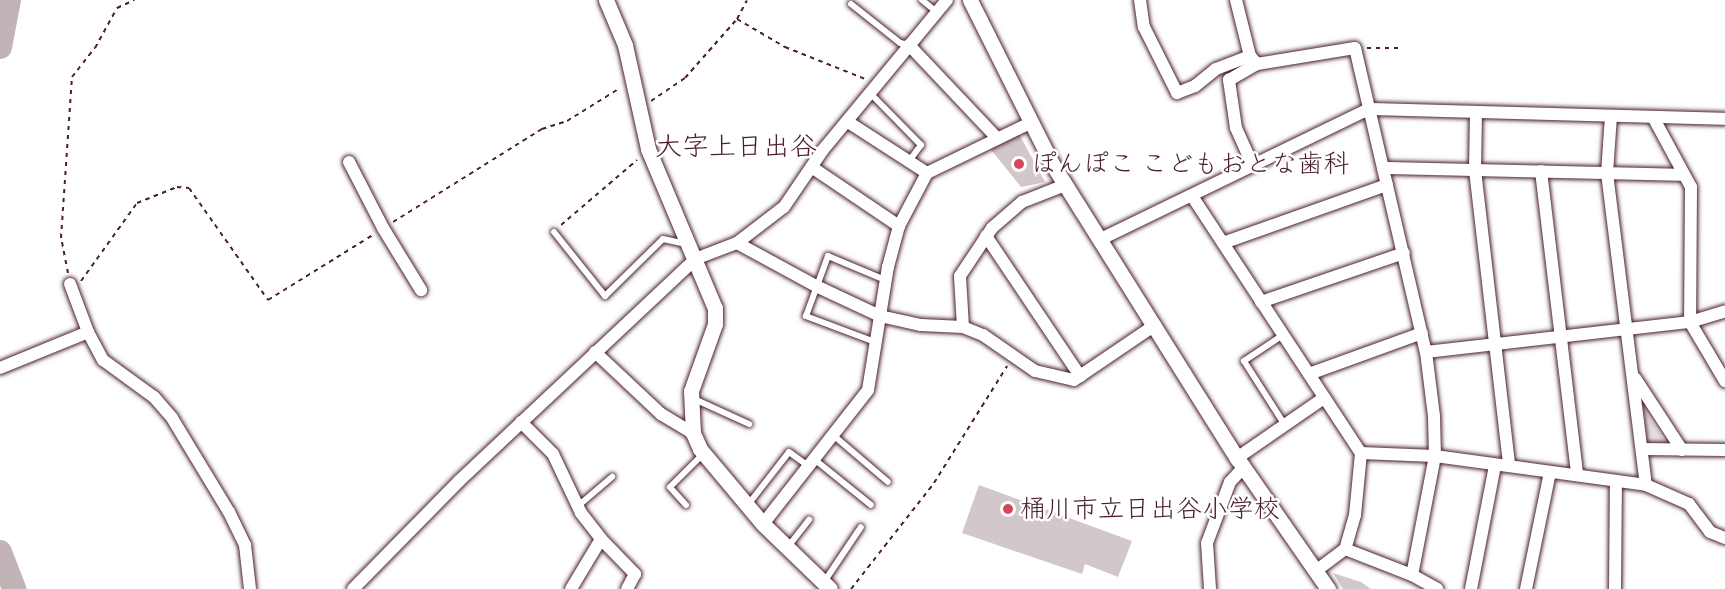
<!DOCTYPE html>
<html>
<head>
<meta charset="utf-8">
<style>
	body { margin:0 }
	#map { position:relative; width:1725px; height:589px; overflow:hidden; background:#fff; font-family:Caveat,"Klee One",sans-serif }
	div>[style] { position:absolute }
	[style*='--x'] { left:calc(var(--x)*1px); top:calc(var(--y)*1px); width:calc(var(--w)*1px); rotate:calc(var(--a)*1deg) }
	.green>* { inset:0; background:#e5dee0 }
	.river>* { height:24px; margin:-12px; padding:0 12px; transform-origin:12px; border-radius:12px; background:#c1b3b6 }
	.building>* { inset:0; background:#d2c7cb }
	.path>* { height:2px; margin-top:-1px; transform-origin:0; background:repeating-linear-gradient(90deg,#4a1f2b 0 4.5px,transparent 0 9px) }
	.roads { filter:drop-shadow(0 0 2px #4a1f2b) drop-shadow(0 0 2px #4a1f2b) }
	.service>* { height:6px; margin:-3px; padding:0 3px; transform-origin:3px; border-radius:3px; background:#fff }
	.minor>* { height:12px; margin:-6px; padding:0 6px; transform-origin:6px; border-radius:6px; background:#fff }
	.tertiary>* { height:15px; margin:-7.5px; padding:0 7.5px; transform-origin:7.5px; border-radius:7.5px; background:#fff }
	.dots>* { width:16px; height:16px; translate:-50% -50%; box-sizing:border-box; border:3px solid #fff; border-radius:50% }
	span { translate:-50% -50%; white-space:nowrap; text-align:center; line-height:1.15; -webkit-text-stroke:5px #fff; paint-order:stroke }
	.poi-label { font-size:26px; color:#4a1f2b }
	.left { translate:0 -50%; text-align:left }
	.neighbourhood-label { font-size:27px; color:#4a1f2b }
</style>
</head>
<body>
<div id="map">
	<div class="green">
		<i style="clip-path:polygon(1644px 409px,1667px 445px,1647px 444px)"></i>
	</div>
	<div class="river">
		<i style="--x:0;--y:47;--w:48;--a:-79.2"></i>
		<i style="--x:0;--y:552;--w:40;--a:69"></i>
	</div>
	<div class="building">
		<i style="clip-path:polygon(1018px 132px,1045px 182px,1021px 187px,988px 146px)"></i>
		<i style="clip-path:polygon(979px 485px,1132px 541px,1118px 577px,1085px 564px,1082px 574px,962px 533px)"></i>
		<i style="clip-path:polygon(1333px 573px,1361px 582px,1371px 589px,1343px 589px)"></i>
	</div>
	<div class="path">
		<i style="--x:737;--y:19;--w:56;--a:30.3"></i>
		<i style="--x:785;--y:47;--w:86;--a:21.8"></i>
		<i style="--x:1367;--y:48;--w:33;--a:0"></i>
		<i style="--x:651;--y:101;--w:41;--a:-34.1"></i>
		<i style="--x:685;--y:78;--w:79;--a:-48.6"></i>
		<i style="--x:737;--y:19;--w:21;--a:-62"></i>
		<i style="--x:393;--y:222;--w:176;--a:-32"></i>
		<i style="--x:542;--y:129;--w:26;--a:-18"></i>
		<i style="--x:567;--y:121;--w:62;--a:-31.9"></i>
		<i style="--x:561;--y:225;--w:100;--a:-40.5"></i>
		<i style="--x:68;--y:273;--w:36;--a:-101"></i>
		<i style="--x:61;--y:238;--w:161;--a:-86.1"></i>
		<i style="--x:72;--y:77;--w:37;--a:-52"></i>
		<i style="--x:95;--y:48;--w:46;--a:-61.2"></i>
		<i style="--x:117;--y:8;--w:19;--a:-25"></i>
		<i style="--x:81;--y:281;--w:96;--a:-54.3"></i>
		<i style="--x:137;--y:203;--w:43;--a:-21.8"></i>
		<i style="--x:177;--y:187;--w:12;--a:5"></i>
		<i style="--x:189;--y:188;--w:137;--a:54.8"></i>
		<i style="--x:268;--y:300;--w:123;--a:-31.8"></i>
		<i style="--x:851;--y:589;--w:135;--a:-51.9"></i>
		<i style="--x:934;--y:483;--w:138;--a:-58"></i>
	</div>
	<div class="roads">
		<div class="service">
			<i style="--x:922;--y:0;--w:19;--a:39"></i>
			<i style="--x:851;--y:4;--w:63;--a:38.5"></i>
			<i style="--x:900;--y:43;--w:9;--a:13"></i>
			<i style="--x:870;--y:93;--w:73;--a:45.6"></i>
			<i style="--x:921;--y:145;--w:20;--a:127"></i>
			<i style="--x:554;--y:232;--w:82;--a:51.4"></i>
			<i style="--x:605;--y:296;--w:81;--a:-44.5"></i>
			<i style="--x:663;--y:239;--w:25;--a:12"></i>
			<i style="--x:1283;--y:335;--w:47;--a:146.3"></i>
			<i style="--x:1244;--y:361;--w:76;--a:57.4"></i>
			<i style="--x:875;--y:342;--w:74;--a:-159.4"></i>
			<i style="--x:806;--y:316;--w:64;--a:-69.9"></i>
			<i style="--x:828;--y:256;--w:62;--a:22.8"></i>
			<i style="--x:692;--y:398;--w:63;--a:24.5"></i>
			<i style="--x:833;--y:435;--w:72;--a:40.5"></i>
			<i style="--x:814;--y:459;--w:73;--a:38.9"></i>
			<i style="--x:686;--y:505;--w:24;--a:-132"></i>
			<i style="--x:670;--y:487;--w:47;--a:-45"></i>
			<i style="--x:578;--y:506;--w:45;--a:-40.5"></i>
			<i style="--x:747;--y:506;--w:68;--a:-52.1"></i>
			<i style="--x:789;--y:452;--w:24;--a:36"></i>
			<i style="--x:787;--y:548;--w:36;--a:-52"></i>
			<i style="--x:824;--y:582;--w:66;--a:-56.1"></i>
		</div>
		<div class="minor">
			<i style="--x:1140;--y:0;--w:27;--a:82"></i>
			<i style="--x:1144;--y:27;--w:74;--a:63.4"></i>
			<i style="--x:1177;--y:93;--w:19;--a:-21"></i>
			<i style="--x:1195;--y:86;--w:27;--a:-39"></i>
			<i style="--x:1216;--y:69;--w:36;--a:-21"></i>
			<i style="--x:1236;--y:0;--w:58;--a:76"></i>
			<i style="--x:1250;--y:56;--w:11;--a:49"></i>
			<i style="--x:1257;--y:64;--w:99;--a:-9.3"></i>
			<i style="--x:1355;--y:48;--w:312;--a:76.9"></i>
			<i style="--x:1426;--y:352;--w:64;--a:82.9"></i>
			<i style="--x:1434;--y:416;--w:40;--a:88.6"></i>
			<i style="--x:1435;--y:456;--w:121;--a:100.9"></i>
			<i style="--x:909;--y:45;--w:128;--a:46.6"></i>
			<i style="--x:1476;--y:113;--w:57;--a:91"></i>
			<i style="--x:1475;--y:170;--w:298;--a:83.4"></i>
			<i style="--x:1611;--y:116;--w:57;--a:94"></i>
			<i style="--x:1607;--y:173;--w:314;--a:82.9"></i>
			<i style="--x:1653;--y:117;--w:80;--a:61.5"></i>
			<i style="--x:1691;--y:187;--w:135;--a:90.4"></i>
			<i style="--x:1690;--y:322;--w:69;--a:59.3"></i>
			<i style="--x:848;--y:122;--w:94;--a:32.8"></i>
			<i style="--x:349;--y:162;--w:74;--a:62.7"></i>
			<i style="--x:383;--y:228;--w:73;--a:58.5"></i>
			<i style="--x:1253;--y:166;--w:42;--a:-114.1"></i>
			<i style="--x:1236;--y:128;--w:49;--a:-98.3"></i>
			<i style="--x:1229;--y:80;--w:32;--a:-30"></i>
			<i style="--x:813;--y:168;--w:104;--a:34"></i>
			<i style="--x:1383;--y:168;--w:300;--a:1.3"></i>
			<i style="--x:1541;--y:171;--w:306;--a:83.2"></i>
			<i style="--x:1192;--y:196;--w:308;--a:56.7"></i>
			<i style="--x:1361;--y:453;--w:62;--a:95.5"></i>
			<i style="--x:1355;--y:515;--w:35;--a:106"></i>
			<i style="--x:1345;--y:549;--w:35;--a:143"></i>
			<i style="--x:986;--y:236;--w:169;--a:56.1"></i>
			<i style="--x:1101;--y:239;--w:298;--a:-25.9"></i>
			<i style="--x:1369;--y:109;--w:356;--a:1.6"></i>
			<i style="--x:737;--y:243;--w:90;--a:28.6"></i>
			<i style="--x:816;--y:286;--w:71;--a:25.1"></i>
			<i style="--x:880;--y:316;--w:42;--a:12.4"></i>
			<i style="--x:921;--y:325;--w:42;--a:2.7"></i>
			<i style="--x:963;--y:327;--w:22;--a:22"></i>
			<i style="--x:983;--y:335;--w:63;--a:34.7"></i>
			<i style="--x:1035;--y:371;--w:40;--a:13"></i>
			<i style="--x:1074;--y:380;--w:98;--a:-34.2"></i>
			<i style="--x:1223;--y:243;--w:174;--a:-19.5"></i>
			<i style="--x:70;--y:284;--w:51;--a:69.4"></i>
			<i style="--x:88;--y:332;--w:32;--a:62"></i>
			<i style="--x:103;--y:360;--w:63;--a:36"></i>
			<i style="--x:154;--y:397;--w:28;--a:49"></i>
			<i style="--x:172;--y:418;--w:110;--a:58.8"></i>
			<i style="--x:229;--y:512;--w:37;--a:64"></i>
			<i style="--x:245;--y:545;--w:44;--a:83.5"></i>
			<i style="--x:1261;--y:302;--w:151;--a:-18.9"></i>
			<i style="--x:963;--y:327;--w:51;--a:-93.4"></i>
			<i style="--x:960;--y:276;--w:58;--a:-56.3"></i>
			<i style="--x:992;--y:228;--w:40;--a:-41"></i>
			<i style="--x:1022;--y:202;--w:46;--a:-21.6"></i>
			<i style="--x:595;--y:352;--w:91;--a:43.2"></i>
			<i style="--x:661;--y:414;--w:37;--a:31"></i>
			<i style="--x:1426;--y:352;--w:266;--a:-6.5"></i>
			<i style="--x:1690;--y:322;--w:37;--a:-17"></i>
			<i style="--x:0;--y:368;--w:95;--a:-22.2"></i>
			<i style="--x:1309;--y:374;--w:120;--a:-19.9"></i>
			<i style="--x:1635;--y:378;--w:86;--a:56.9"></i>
			<i style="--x:521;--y:422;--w:45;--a:45"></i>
			<i style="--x:553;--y:454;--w:65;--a:64.6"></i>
			<i style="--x:581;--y:513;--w:33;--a:52"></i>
			<i style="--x:601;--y:539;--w:49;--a:45.8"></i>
			<i style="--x:635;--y:574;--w:17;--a:118"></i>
			<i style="--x:1642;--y:449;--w:83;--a:0.7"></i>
			<i style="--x:1361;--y:453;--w:74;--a:2.3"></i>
			<i style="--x:1435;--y:456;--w:213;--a:7.8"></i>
			<i style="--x:1646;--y:485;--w:47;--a:23.8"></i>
			<i style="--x:1689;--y:504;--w:35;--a:53"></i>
			<i style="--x:1710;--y:532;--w:16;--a:22"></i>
			<i style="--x:1237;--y:458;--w:106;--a:-34.6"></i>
			<i style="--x:763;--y:524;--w:170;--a:-51.9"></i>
			<i style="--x:868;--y:390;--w:125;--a:-80.8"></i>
			<i style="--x:888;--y:267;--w:42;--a:-75"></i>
			<i style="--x:899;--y:226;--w:60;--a:-62.2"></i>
			<i style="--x:927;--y:173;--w:114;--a:-25.9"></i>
			<i style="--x:1345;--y:549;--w:72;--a:21.2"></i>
			<i style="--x:1412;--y:575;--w:29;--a:29"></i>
			<i style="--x:353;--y:589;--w:151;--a:-45.5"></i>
			<i style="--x:459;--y:481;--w:324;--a:-43.2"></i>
			<i style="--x:695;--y:259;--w:45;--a:-20.9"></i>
			<i style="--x:737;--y:243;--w:59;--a:-37.5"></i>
			<i style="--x:784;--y:207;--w:68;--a:-55.8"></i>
			<i style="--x:822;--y:151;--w:196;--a:-50.4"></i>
			<i style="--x:571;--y:589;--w:58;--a:-59"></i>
			<i style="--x:1210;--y:589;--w:46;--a:-93.7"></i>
			<i style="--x:1207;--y:543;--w:65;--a:-69.3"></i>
			<i style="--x:1230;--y:482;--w:21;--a:-47"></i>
			<i style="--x:1471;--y:589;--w:126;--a:-79"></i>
			<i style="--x:1526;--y:589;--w:119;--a:-78.4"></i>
			<i style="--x:1615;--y:589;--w:108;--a:-89.5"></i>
		</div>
		<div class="tertiary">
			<i style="--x:606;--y:0;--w:49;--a:67.1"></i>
			<i style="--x:625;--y:45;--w:107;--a:77.5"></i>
			<i style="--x:648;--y:149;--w:173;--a:67.2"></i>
			<i style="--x:715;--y:308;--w:16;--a:90"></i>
			<i style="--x:715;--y:324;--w:71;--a:109.7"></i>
			<i style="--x:691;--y:391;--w:42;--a:87.3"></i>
			<i style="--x:693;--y:433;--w:17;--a:66"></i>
			<i style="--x:700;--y:449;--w:98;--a:50"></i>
			<i style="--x:763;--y:524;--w:93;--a:44.1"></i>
			<i style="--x:970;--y:0;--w:181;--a:63.4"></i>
			<i style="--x:1051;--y:162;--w:350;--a:57.9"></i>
			<i style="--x:1237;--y:458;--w:160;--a:55.2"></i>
		</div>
	</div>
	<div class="dots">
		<i style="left:1019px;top:164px;background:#d1495b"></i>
		<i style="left:1008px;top:509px;background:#d1495b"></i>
	</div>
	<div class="poi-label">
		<span class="left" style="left:1031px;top:164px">ぽんぽこ こどもおとな歯科</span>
		<span class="left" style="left:1020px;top:509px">桶川市立日出谷小学校</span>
	</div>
	<div class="neighbourhood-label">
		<span style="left:736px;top:147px">大字上日出谷</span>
	</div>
</div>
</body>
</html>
